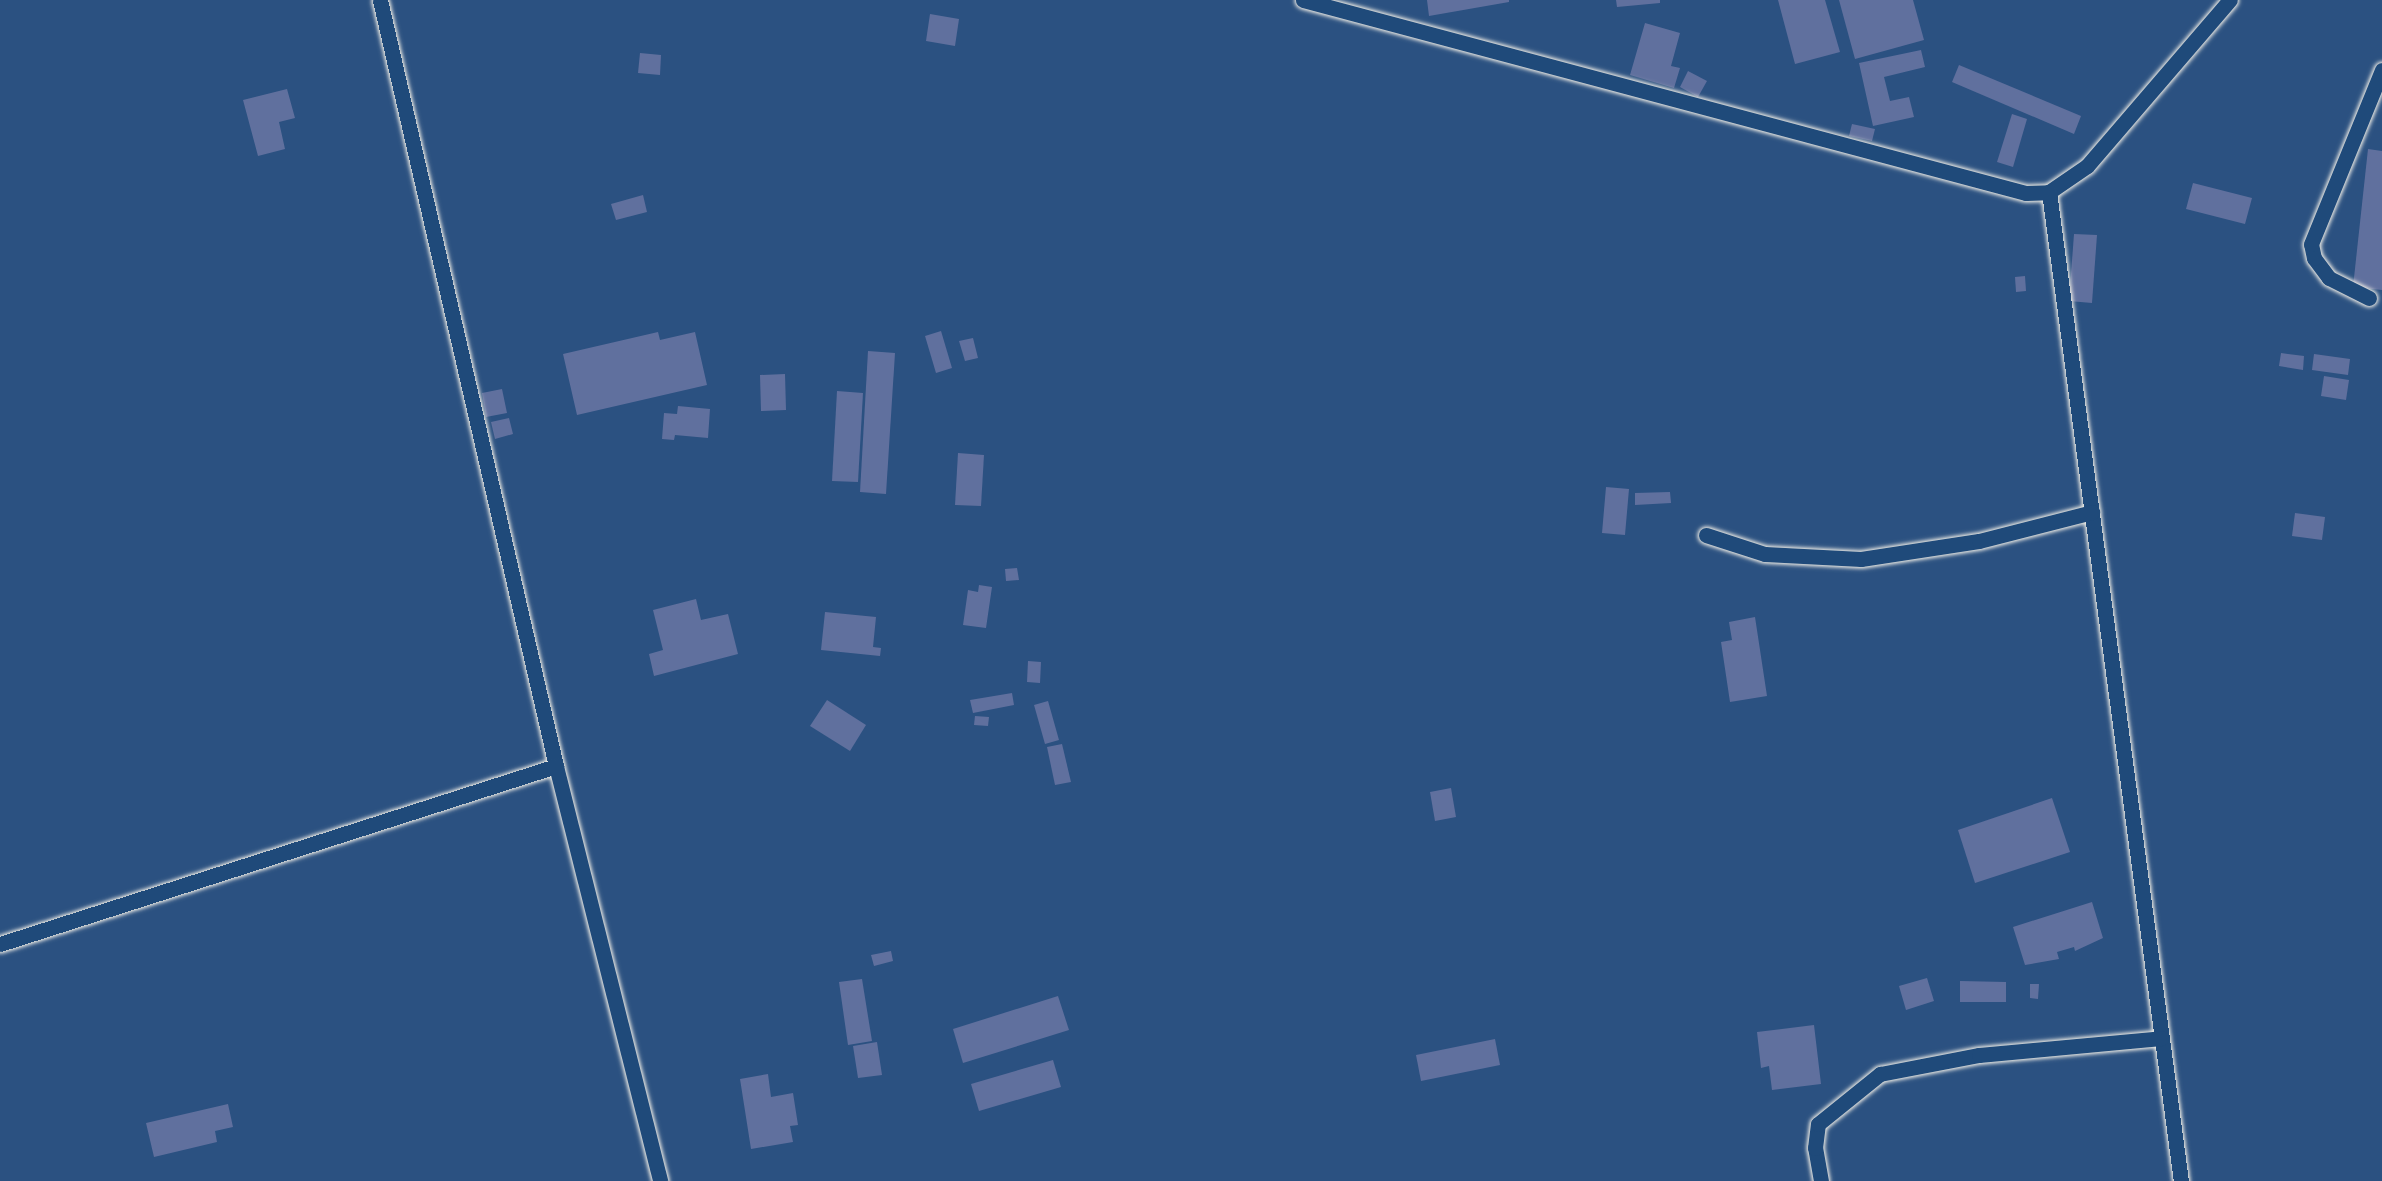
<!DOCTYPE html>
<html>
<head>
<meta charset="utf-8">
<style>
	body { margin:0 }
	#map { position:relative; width:2382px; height:1181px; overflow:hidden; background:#2b5181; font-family:Kalam,sans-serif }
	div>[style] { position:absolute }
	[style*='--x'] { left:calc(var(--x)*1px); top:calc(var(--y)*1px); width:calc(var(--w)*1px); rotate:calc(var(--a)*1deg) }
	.building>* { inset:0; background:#60709e }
	.roads { filter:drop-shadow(0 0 2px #f4f1e8) drop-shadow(0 0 2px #f4f1e8) }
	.minor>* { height:15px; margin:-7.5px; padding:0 7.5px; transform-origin:7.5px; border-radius:7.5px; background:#1f4a7a }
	span { translate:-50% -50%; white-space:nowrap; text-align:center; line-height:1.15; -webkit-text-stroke:8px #1f4a7a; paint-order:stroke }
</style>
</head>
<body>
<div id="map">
	<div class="building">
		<i style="clip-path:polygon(1427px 0,1509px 0,1509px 2px,1429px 16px)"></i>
		<i style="clip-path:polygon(1616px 0,1660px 0,1660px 3px,1617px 7px)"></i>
		<i style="clip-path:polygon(1778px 0,1825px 0,1840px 52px,1795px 64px)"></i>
		<i style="clip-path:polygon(1839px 0,1913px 0,1924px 40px,1855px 59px)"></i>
		<i style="clip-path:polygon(930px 14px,959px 19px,955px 46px,926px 41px)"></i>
		<i style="clip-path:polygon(1645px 23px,1680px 33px,1671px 66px,1680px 68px,1674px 88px,1630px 75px)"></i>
		<i style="clip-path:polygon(1921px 50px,1925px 67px,1884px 77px,1890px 101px,1909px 97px,1914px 117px,1873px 126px,1859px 63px)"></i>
		<i style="clip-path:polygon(640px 53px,661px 55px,660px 75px,638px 73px)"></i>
		<i style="clip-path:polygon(1959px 65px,2081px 116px,2074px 134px,1952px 82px)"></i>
		<i style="clip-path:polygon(1688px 71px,1707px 81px,1698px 97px,1680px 87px)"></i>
		<i style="clip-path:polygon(287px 89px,295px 118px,279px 122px,285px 149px,258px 156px,243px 100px)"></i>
		<i style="clip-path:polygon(2012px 114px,2027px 119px,2013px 167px,1997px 162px)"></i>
		<i style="clip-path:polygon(1852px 124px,1875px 129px,1872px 141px,1849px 136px)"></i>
		<i style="clip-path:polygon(2368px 149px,2382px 151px,2382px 290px,2353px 287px)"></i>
		<i style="clip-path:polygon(2193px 183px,2252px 198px,2245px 224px,2186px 209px)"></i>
		<i style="clip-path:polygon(643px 195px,647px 212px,616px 220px,611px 204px)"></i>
		<i style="clip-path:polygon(2074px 234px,2097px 235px,2092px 303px,2069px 301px)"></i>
		<i style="clip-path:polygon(2025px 276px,2026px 291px,2016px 292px,2015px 277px)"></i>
		<i style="clip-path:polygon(941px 331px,952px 368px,936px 373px,925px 336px)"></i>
		<i style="clip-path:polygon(658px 332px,660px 340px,695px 332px,707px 385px,577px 415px,563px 354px)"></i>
		<i style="clip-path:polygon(973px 338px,978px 358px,965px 361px,959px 341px)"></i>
		<i style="clip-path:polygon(868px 351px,895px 353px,886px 494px,860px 492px)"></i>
		<i style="clip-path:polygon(2281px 353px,2304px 356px,2303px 370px,2279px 366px)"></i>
		<i style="clip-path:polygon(2314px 354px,2350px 359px,2348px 375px,2312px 370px)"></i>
		<i style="clip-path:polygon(785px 374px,786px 410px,761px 411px,760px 375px)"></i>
		<i style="clip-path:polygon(2324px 376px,2349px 380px,2346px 400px,2321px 396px)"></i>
		<i style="clip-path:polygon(502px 389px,507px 413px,486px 417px,482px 393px)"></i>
		<i style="clip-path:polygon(837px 391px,863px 393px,858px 482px,832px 481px)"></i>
		<i style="clip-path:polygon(678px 406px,710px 409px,708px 438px,675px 435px,674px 440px,662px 439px,664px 413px,677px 414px)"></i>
		<i style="clip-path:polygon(509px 418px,513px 434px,495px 439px,491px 422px)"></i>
		<i style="clip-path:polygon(958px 453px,984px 455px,981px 506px,955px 505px)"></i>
		<i style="clip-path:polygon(1606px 487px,1629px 489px,1625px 535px,1602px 533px)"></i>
		<i style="clip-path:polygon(1670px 492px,1671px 503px,1635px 505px,1635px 493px)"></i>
		<i style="clip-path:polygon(2295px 513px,2325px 517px,2322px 540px,2292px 536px)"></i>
		<i style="clip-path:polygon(1017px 568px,1019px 580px,1006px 581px,1005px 569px)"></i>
		<i style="clip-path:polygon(979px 585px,992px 587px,986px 628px,963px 625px,968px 590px,978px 592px)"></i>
		<i style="clip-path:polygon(696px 599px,701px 620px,728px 614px,738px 654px,654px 676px,649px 654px,663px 650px,653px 610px)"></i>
		<i style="clip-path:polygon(825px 612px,876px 617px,873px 647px,881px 648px,880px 656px,821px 650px)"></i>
		<i style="clip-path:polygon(1755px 617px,1767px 696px,1730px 702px,1721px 642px,1732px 640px,1729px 622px)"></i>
		<i style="clip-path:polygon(1028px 661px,1041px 662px,1040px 683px,1027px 682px)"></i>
		<i style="clip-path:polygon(1012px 693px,1014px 705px,973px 713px,970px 700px)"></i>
		<i style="clip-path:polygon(827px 700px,866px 725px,850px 751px,810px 726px)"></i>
		<i style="clip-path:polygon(1048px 701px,1059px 740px,1045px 744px,1034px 705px)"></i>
		<i style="clip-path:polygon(975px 716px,989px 717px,988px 726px,974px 725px)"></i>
		<i style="clip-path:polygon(1062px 744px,1071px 782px,1055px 785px,1047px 747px)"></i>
		<i style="clip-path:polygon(1451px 788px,1456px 817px,1435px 821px,1430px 792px)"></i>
		<i style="clip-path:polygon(2052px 798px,2070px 852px,1975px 883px,1958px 830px)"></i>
		<i style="clip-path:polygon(2092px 902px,2103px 938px,2075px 951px,2074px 947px,2057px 952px,2059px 959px,2025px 965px,2013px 927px)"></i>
		<i style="clip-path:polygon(891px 951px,893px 961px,874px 966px,871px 955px)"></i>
		<i style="clip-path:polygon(1927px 978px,1934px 1001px,1906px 1010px,1899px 986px)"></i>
		<i style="clip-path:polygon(862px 979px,872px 1041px,848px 1045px,839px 982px)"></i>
		<i style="clip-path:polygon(1960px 981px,2006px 982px,2006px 1002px,1960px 1002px)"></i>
		<i style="clip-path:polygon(2030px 984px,2039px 984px,2038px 999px,2030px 998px)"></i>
		<i style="clip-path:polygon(1058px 996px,1069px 1030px,963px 1063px,953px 1029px)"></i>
		<i style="clip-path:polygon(1814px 1025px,1821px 1084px,1772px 1090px,1769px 1066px,1761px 1068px,1757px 1032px)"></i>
		<i style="clip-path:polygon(1495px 1039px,1500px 1065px,1421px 1081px,1416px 1055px)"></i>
		<i style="clip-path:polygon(877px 1042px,882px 1075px,858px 1078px,853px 1046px)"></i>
		<i style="clip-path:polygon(1053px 1060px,1061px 1087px,979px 1111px,971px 1084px)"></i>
		<i style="clip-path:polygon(768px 1074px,771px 1097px,793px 1093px,798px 1125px,790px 1126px,793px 1142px,751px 1149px,740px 1079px)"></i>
		<i style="clip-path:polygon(228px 1104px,233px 1127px,215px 1131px,217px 1142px,154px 1157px,146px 1123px)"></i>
	</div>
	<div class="roads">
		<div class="minor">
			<i style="--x:380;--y:0;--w:786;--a:77.06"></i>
			<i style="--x:556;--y:766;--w:428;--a:75.9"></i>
			<i style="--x:1303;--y:0;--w:748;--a:14.95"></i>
			<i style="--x:2026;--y:193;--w:23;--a:-2"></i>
			<i style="--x:2049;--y:192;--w:46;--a:-34.4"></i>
			<i style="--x:2087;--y:166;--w:219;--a:-49.3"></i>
			<i style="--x:2049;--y:192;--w:998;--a:82.4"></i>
			<i style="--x:2369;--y:298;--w:45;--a:-153.4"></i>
			<i style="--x:2329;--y:278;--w:25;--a:-127"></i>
			<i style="--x:2314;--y:258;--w:14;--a:-102"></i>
			<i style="--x:2311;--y:244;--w:188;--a:-67.8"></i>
			<i style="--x:1706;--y:535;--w:62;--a:17.9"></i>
			<i style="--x:1765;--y:554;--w:96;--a:3"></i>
			<i style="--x:1861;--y:559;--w:119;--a:-8.7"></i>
			<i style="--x:1979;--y:541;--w:117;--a:-14.4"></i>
			<i style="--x:0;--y:944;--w:584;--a:-17.75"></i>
			<i style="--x:1821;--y:1181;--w:34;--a:-100"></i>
			<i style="--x:1815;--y:1148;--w:24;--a:-83"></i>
			<i style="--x:1818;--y:1124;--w:80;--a:-38.9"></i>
			<i style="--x:1880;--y:1074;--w:101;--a:-10.9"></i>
			<i style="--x:1979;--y:1055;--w:183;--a:-5.3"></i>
		</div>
	</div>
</div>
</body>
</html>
